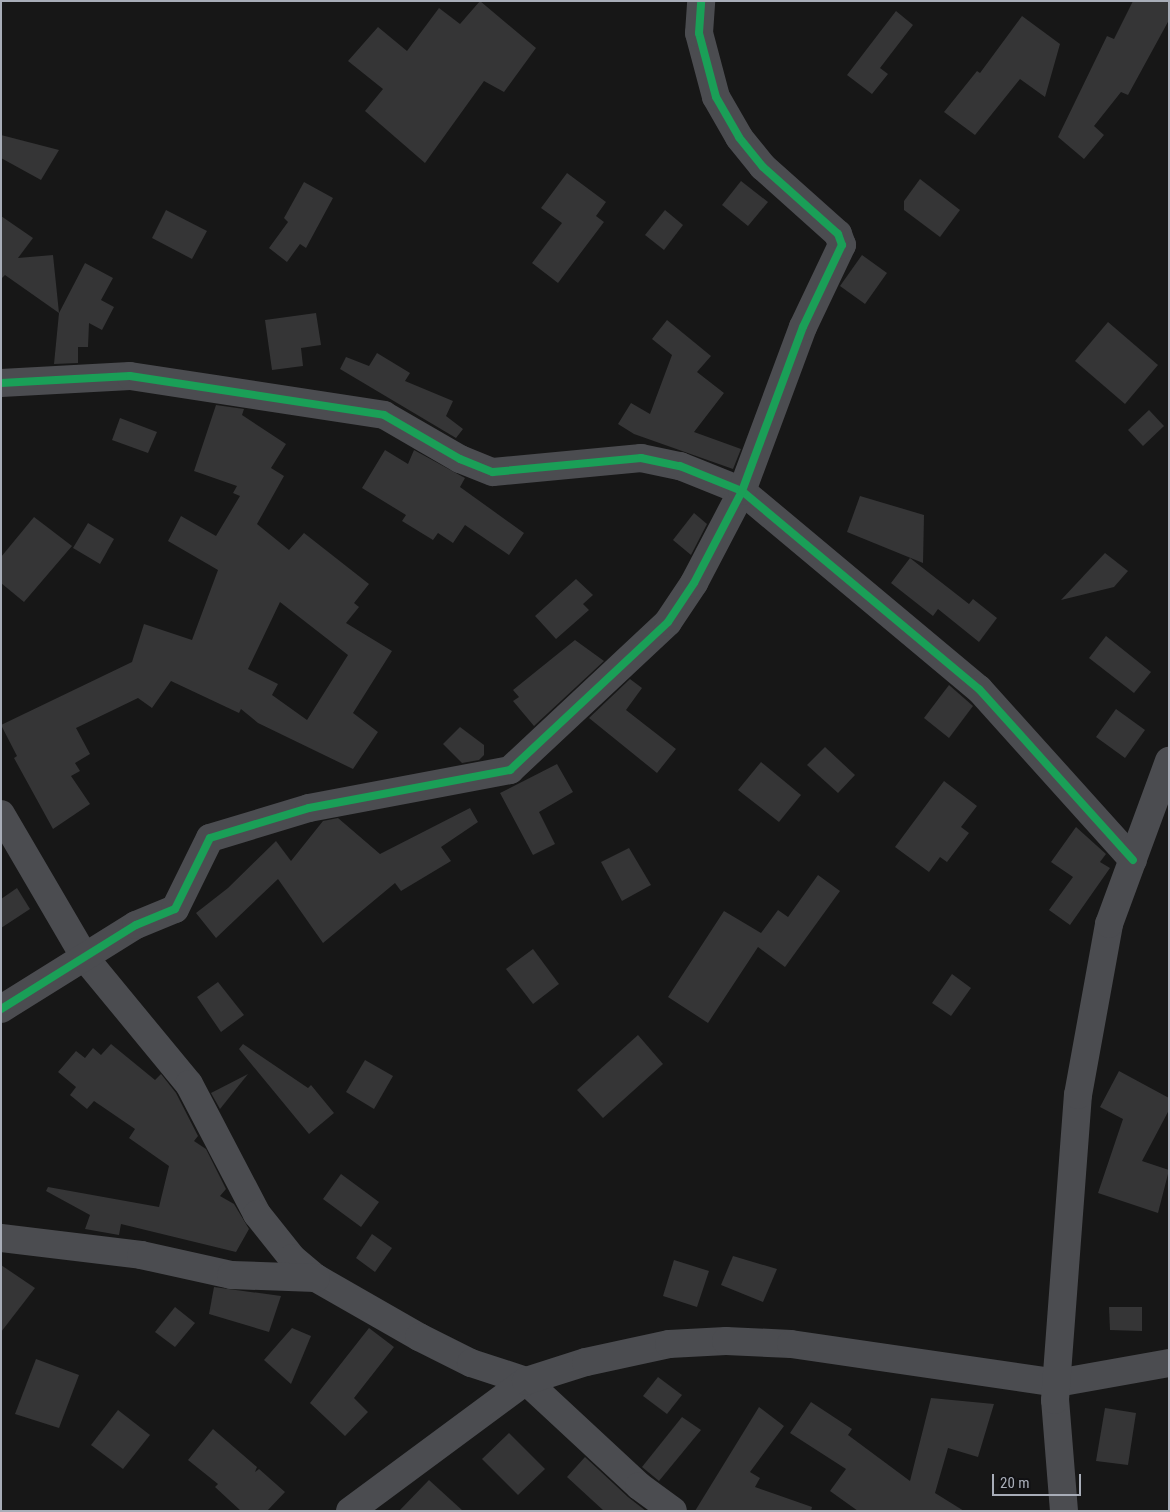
<!DOCTYPE html>
<html>
<head>
<meta charset="utf-8">
<style>
	body { margin:0 }
	#map { position:relative; width:1170px; height:1512px; overflow:hidden; background:#171717; font-family:"Roboto Condensed",sans-serif }
	div>[style] { position:absolute }
	[style*='--x'] { left:calc(var(--x)*1px); top:calc(var(--y)*1px); width:calc(var(--w)*1px); rotate:calc(var(--a)*1deg) }
	.building>* { inset:0; background:#353536 }
	.street>* { height:28px; margin:-14px; padding:0 14px; transform-origin:14px; border-radius:14px; background:#4b4c50 }
	.cycleway>* { height:8px; margin:-4px; padding:0 4px; transform-origin:4px; border-radius:4px; background:#1a9f57 }
	span { translate:-50% -50%; white-space:nowrap; text-align:center; line-height:1.15; -webkit-text-stroke:4px #111113; paint-order:stroke }
	.frame { position:absolute; inset:0; border:2px solid #a8adb8; pointer-events:none }
	.scale { position:absolute; left:992px; top:1474px; width:89px; height:22px; box-sizing:border-box; border:2px solid #a8adb8; border-top:0; padding-left:6px; font-size:15px; line-height:18px; white-space:nowrap; color:#a8adb8; -webkit-text-stroke:4px #111113; paint-order:stroke }
</style>
</head>
<body>
<div id="map">
	<div class="building">
		<i style="clip-path:polygon(480px 1px,536px 48px,504px 92px,484px 81px,425px 163px,365px 111px,383px 89px,348px 61px,378px 27px,407px 51px,439px 8px,460px 24px)"></i>
		<i style="clip-path:polygon(1133px 1px,1169px 1px,1169px 20px,1128px 95px,1121px 92px,1094px 126px,1104px 135px,1084px 159px,1058px 137px,1107px 36px,1114px 39px)"></i>
		<i style="clip-path:polygon(896px 11px,913px 25px,880px 68px,888px 74px,872px 94px,847px 75px)"></i>
		<i style="clip-path:polygon(1022px 16px,1060px 44px,1045px 97px,1020px 79px,975px 135px,944px 112px,977px 71px,980px 73px)"></i>
		<i style="clip-path:polygon(1px 135px,59px 150px,41px 180px,1px 158px)"></i>
		<i style="clip-path:polygon(567px 173px,606px 202px,596px 216px,604px 222px,558px 283px,532px 263px,562px 223px,541px 208px)"></i>
		<i style="clip-path:polygon(920px 179px,960px 210px,940px 237px,904px 210px,904px 201px)"></i>
		<i style="clip-path:polygon(741px 181px,768px 202px,748px 226px,722px 205px)"></i>
		<i style="clip-path:polygon(304px 182px,333px 198px,306px 248px,300px 244px,287px 262px,269px 248px,288px 222px,284px 218px)"></i>
		<i style="clip-path:polygon(166px 210px,207px 231px,192px 259px,152px 238px)"></i>
		<i style="clip-path:polygon(665px 210px,683px 225px,664px 250px,645px 235px)"></i>
		<i style="clip-path:polygon(1px 216px,33px 238px,18px 258px,53px 255px,59px 313px,85px 263px,113px 278px,101px 300px,114px 307px,102px 330px,89px 323px,88px 347px,78px 347px,78px 363px,54px 364px,59px 313px,5px 275px,1px 279px)"></i>
		<i style="clip-path:polygon(862px 255px,887px 273px,865px 304px,840px 286px)"></i>
		<i style="clip-path:polygon(316px 313px,321px 345px,301px 348px,303px 366px,272px 370px,265px 320px)"></i>
		<i style="clip-path:polygon(667px 320px,711px 356px,697px 372px,724px 393px,694px 432px,741px 449px,733px 469px,634px 434px,618px 424px,631px 403px,650px 414px,672px 355px,652px 339px)"></i>
		<i style="clip-path:polygon(1108px 322px,1158px 365px,1125px 404px,1075px 361px)"></i>
		<i style="clip-path:polygon(377px 353px,410px 373px,405px 381px,453px 401px,446px 416px,463px 429px,456px 438px,340px 369px,346px 357px,369px 366px)"></i>
		<i style="clip-path:polygon(evenodd,216px 405px,244px 409px,242px 415px,286px 444px,271px 468px,284px 476px,257px 524px,289px 550px,304px 533px,369px 584px,354px 603px,359px 607px,346px 623px,392px 651px,353px 713px,378px 732px,353px 769px,258px 723px,241px 709px,239px 713px,171px 681px,152px 708px,138px 698px,76px 728px,90px 754px,75px 763px,80px 771px,71px 776px,90px 804px,53px 829px,14px 758px,17px 756px,1px 725px,132px 662px,144px 624px,192px 640px,218px 570px,168px 541px,181px 516px,216px 536px,240px 496px,233px 493px,237px 486px,194px 471px,216px 405px,280px 602px,348px 655px,307px 720px,272px 695px,278px 684px,248px 669px,280px 602px)"></i>
		<i style="clip-path:polygon(1149px 410px,1164px 426px,1143px 446px,1128px 430px)"></i>
		<i style="clip-path:polygon(120px 418px,157px 432px,148px 453px,112px 440px)"></i>
		<i style="clip-path:polygon(385px 450px,408px 464px,414px 450px,465px 478px,460px 487px,524px 533px,509px 555px,465px 525px,453px 543px,438px 533px,433px 540px,402px 521px,406px 515px,362px 488px)"></i>
		<i style="clip-path:polygon(860px 496px,924px 515px,923px 563px,847px 532px)"></i>
		<i style="clip-path:polygon(694px 513px,707px 524px,691px 555px,673px 540px)"></i>
		<i style="clip-path:polygon(34px 517px,72px 546px,24px 602px,1px 583px,1px 557px)"></i>
		<i style="clip-path:polygon(88px 523px,114px 539px,100px 564px,73px 548px)"></i>
		<i style="clip-path:polygon(1105px 553px,1128px 571px,1114px 587px,1061px 600px)"></i>
		<i style="clip-path:polygon(910px 558px,969px 604px,973px 599px,997px 618px,979px 642px,938px 609px,933px 616px,891px 583px)"></i>
		<i style="clip-path:polygon(576px 579px,593px 595px,583px 604px,589px 610px,556px 639px,535px 616px)"></i>
		<i style="clip-path:polygon(1106px 636px,1151px 672px,1134px 693px,1089px 658px)"></i>
		<i style="clip-path:polygon(575px 640px,604px 661px,534px 726px,513px 701px,519px 697px,513px 690px)"></i>
		<i style="clip-path:polygon(630px 679px,642px 688px,626px 710px,676px 749px,657px 773px,589px 718px)"></i>
		<i style="clip-path:polygon(949px 685px,973px 706px,949px 738px,924px 718px)"></i>
		<i style="clip-path:polygon(1116px 709px,1145px 730px,1125px 758px,1096px 737px)"></i>
		<i style="clip-path:polygon(460px 727px,484px 745px,484px 755px,479px 760px,462px 763px,443px 744px)"></i>
		<i style="clip-path:polygon(825px 747px,855px 775px,838px 793px,807px 765px)"></i>
		<i style="clip-path:polygon(761px 762px,801px 795px,779px 822px,738px 790px)"></i>
		<i style="clip-path:polygon(557px 764px,573px 792px,539px 812px,555px 844px,533px 855px,500px 793px)"></i>
		<i style="clip-path:polygon(944px 781px,977px 806px,961px 827px,969px 833px,947px 862px,940px 857px,929px 872px,895px 847px)"></i>
		<i style="clip-path:polygon(470px 808px,478px 822px,441px 847px,451px 861px,401px 891px,395px 883px,323px 943px,278px 879px,216px 938px,196px 913px,228px 888px,276px 841px,291px 861px,323px 821px,338px 818px,380px 854px)"></i>
		<i style="clip-path:polygon(1076px 827px,1106px 854px,1100px 862px,1110px 868px,1070px 925px,1049px 910px,1073px 877px,1051px 862px)"></i>
		<i style="clip-path:polygon(629px 848px,651px 885px,622px 901px,601px 862px)"></i>
		<i style="clip-path:polygon(818px 875px,840px 891px,785px 967px,758px 947px,708px 1023px,668px 997px,724px 911px,761px 933px,778px 910px,788px 917px)"></i>
		<i style="clip-path:polygon(17px 888px,30px 909px,1px 928px,1px 899px)"></i>
		<i style="clip-path:polygon(533px 949px,559px 984px,533px 1004px,506px 969px)"></i>
		<i style="clip-path:polygon(952px 974px,971px 988px,951px 1016px,932px 1003px)"></i>
		<i style="clip-path:polygon(218px 982px,244px 1015px,221px 1032px,197px 997px)"></i>
		<i style="clip-path:polygon(638px 1035px,663px 1064px,603px 1118px,577px 1090px)"></i>
		<i style="clip-path:polygon(111px 1044px,155px 1080px,161px 1074px,176px 1093px,198px 1136px,194px 1141px,206px 1149px,226px 1189px,220px 1196px,234px 1204px,249px 1229px,236px 1252px,121px 1224px,119px 1235px,85px 1229px,90px 1215px,46px 1191px,48px 1187px,159px 1207px,169px 1166px,129px 1138px,135px 1129px,94px 1101px,87px 1109px,70px 1095px,76px 1087px,58px 1072px,76px 1051px,85px 1058px,93px 1048px,101px 1055px)"></i>
		<i style="clip-path:polygon(243px 1044px,308px 1088px,311px 1085px,334px 1113px,309px 1134px,239px 1049px)"></i>
		<i style="clip-path:polygon(365px 1060px,393px 1076px,374px 1109px,346px 1092px)"></i>
		<i style="clip-path:polygon(1119px 1071px,1169px 1098px,1169px 1110px,1142px 1161px,1169px 1170px,1158px 1213px,1098px 1193px,1123px 1119px,1100px 1107px)"></i>
		<i style="clip-path:polygon(248px 1074px,220px 1109px,211px 1093px)"></i>
		<i style="clip-path:polygon(341px 1174px,379px 1202px,361px 1227px,323px 1199px)"></i>
		<i style="clip-path:polygon(372px 1234px,392px 1248px,375px 1272px,356px 1258px)"></i>
		<i style="clip-path:polygon(733px 1256px,777px 1269px,763px 1302px,721px 1285px)"></i>
		<i style="clip-path:polygon(674px 1260px,709px 1271px,697px 1307px,663px 1296px)"></i>
		<i style="clip-path:polygon(1px 1265px,35px 1288px,1px 1332px)"></i>
		<i style="clip-path:polygon(214px 1287px,281px 1296px,269px 1332px,209px 1314px)"></i>
		<i style="clip-path:polygon(175px 1307px,195px 1323px,175px 1347px,155px 1332px)"></i>
		<i style="clip-path:polygon(1109px 1307px,1142px 1307px,1142px 1331px,1110px 1330px)"></i>
		<i style="clip-path:polygon(292px 1328px,311px 1336px,291px 1384px,264px 1360px)"></i>
		<i style="clip-path:polygon(369px 1328px,394px 1347px,354px 1398px,368px 1412px,345px 1436px,310px 1403px)"></i>
		<i style="clip-path:polygon(36px 1359px,79px 1375px,59px 1428px,15px 1414px)"></i>
		<i style="clip-path:polygon(658px 1377px,682px 1395px,667px 1414px,643px 1396px)"></i>
		<i style="clip-path:polygon(931px 1398px,994px 1404px,978px 1457px,948px 1448px,935px 1493px,964px 1511px,858px 1511px,830px 1491px,846px 1469px,790px 1433px,811px 1402px,852px 1429px,848px 1435px,910px 1481px)"></i>
		<i style="clip-path:polygon(759px 1407px,784px 1426px,750px 1472px,760px 1478px,755px 1487px,812px 1507px,811px 1511px,695px 1511px)"></i>
		<i style="clip-path:polygon(1105px 1408px,1136px 1413px,1128px 1465px,1096px 1461px)"></i>
		<i style="clip-path:polygon(118px 1410px,150px 1435px,123px 1469px,91px 1445px)"></i>
		<i style="clip-path:polygon(682px 1417px,701px 1430px,659px 1481px,642px 1467px)"></i>
		<i style="clip-path:polygon(213px 1429px,257px 1467px,255px 1472px,259px 1469px,285px 1492px,267px 1511px,241px 1511px,215px 1487px,218px 1484px,188px 1460px)"></i>
		<i style="clip-path:polygon(509px 1433px,545px 1469px,518px 1495px,482px 1459px)"></i>
		<i style="clip-path:polygon(585px 1457px,628px 1497px,646px 1511px,604px 1511px,567px 1477px)"></i>
		<i style="clip-path:polygon(429px 1480px,463px 1511px,399px 1511px)"></i>
	</div>
	<div class="street">
		<i style="--x:1;--y:383;--w:129;--a:-3.1"></i>
		<i style="--x:130;--y:376;--w:257;--a:8.7"></i>
		<i style="--x:384;--y:415;--w:88;--a:30.1"></i>
		<i style="--x:460;--y:459;--w:35;--a:22"></i>
		<i style="--x:493;--y:472;--w:149;--a:-5.4"></i>
		<i style="--x:641;--y:458;--w:40;--a:12"></i>
		<i style="--x:680;--y:466;--w:67;--a:22"></i>
		<i style="--x:742;--y:491;--w:309;--a:39.9"></i>
		<i style="--x:979;--y:689;--w:230;--a:48"></i>
		<i style="--x:1;--y:814;--w:167;--a:59.7"></i>
		<i style="--x:85;--y:958;--w:163;--a:50.5"></i>
		<i style="--x:189;--y:1084;--w:147;--a:62.4"></i>
		<i style="--x:257;--y:1214;--w:56;--a:51.5"></i>
		<i style="--x:292;--y:1258;--w:31;--a:40"></i>
		<i style="--x:316;--y:1278;--w:119;--a:29.8"></i>
		<i style="--x:419;--y:1337;--w:58;--a:26.6"></i>
		<i style="--x:471;--y:1363;--w:58;--a:18.1"></i>
		<i style="--x:526;--y:1381;--w:154;--a:42.9"></i>
		<i style="--x:639;--y:1486;--w:42;--a:36.3"></i>
		<i style="--x:1;--y:1009;--w:159;--a:-31.9"></i>
		<i style="--x:136;--y:925;--w:42;--a:-22.3"></i>
		<i style="--x:175;--y:909;--w:79;--a:-63.8"></i>
		<i style="--x:210;--y:838;--w:103;--a:-16.9"></i>
		<i style="--x:309;--y:808;--w:205;--a:-10.7"></i>
		<i style="--x:510;--y:770;--w:216;--a:-43.1"></i>
		<i style="--x:668;--y:622;--w:47;--a:-56.3"></i>
		<i style="--x:694;--y:583;--w:104;--a:-62.4"></i>
		<i style="--x:742;--y:491;--w:175;--a:-69.6"></i>
		<i style="--x:803;--y:327;--w:91;--a:-64.6"></i>
		<i style="--x:842;--y:245;--w:12;--a:-110"></i>
		<i style="--x:838;--y:234;--w:101;--a:-138.2"></i>
		<i style="--x:763;--y:167;--w:38;--a:-129"></i>
		<i style="--x:739;--y:137;--w:46;--a:-119.9"></i>
		<i style="--x:716;--y:97;--w:66;--a:-104.9"></i>
		<i style="--x:699;--y:33;--w:32;--a:-86"></i>
		<i style="--x:1;--y:1238;--w:141;--a:6.9"></i>
		<i style="--x:141;--y:1255;--w:92;--a:12.5"></i>
		<i style="--x:231;--y:1275;--w:85;--a:2"></i>
		<i style="--x:350;--y:1511;--w:219;--a:-36.5"></i>
		<i style="--x:526;--y:1381;--w:63;--a:-17.6"></i>
		<i style="--x:586;--y:1362;--w:85;--a:-12.2"></i>
		<i style="--x:669;--y:1344;--w:57;--a:-3"></i>
		<i style="--x:726;--y:1341;--w:65;--a:2.6"></i>
		<i style="--x:791;--y:1344;--w:269;--a:8.3"></i>
		<i style="--x:1057;--y:1383;--w:114;--a:-10.1"></i>
		<i style="--x:1064;--y:1511;--w:111;--a:-94.6"></i>
		<i style="--x:1055;--y:1400;--w:306;--a:-85.7"></i>
		<i style="--x:1078;--y:1095;--w:174;--a:-79.7"></i>
		<i style="--x:1109;--y:924;--w:174;--a:-69.8"></i>
	</div>
	<div class="cycleway">
		<i style="--x:1;--y:383;--w:129;--a:-3.1"></i>
		<i style="--x:130;--y:376;--w:257;--a:8.7"></i>
		<i style="--x:384;--y:415;--w:88;--a:30.1"></i>
		<i style="--x:460;--y:459;--w:35;--a:22"></i>
		<i style="--x:493;--y:472;--w:149;--a:-5.4"></i>
		<i style="--x:641;--y:458;--w:40;--a:12"></i>
		<i style="--x:680;--y:466;--w:67;--a:22"></i>
		<i style="--x:742;--y:491;--w:309;--a:39.9"></i>
		<i style="--x:979;--y:689;--w:230;--a:48"></i>
		<i style="--x:1;--y:1009;--w:159;--a:-31.9"></i>
		<i style="--x:136;--y:925;--w:42;--a:-22.3"></i>
		<i style="--x:175;--y:909;--w:79;--a:-63.8"></i>
		<i style="--x:210;--y:838;--w:103;--a:-16.9"></i>
		<i style="--x:309;--y:808;--w:205;--a:-10.7"></i>
		<i style="--x:510;--y:770;--w:216;--a:-43.1"></i>
		<i style="--x:668;--y:622;--w:47;--a:-56.3"></i>
		<i style="--x:694;--y:583;--w:104;--a:-62.4"></i>
		<i style="--x:742;--y:491;--w:175;--a:-69.6"></i>
		<i style="--x:803;--y:327;--w:91;--a:-64.6"></i>
		<i style="--x:842;--y:245;--w:12;--a:-110"></i>
		<i style="--x:838;--y:234;--w:101;--a:-138.2"></i>
		<i style="--x:763;--y:167;--w:38;--a:-129"></i>
		<i style="--x:739;--y:137;--w:46;--a:-119.9"></i>
		<i style="--x:716;--y:97;--w:66;--a:-104.9"></i>
		<i style="--x:699;--y:33;--w:32;--a:-86"></i>
	</div>
	<div class="frame"></div>
	<div class="scale">20 m</div>
</div>
</body>
</html>
